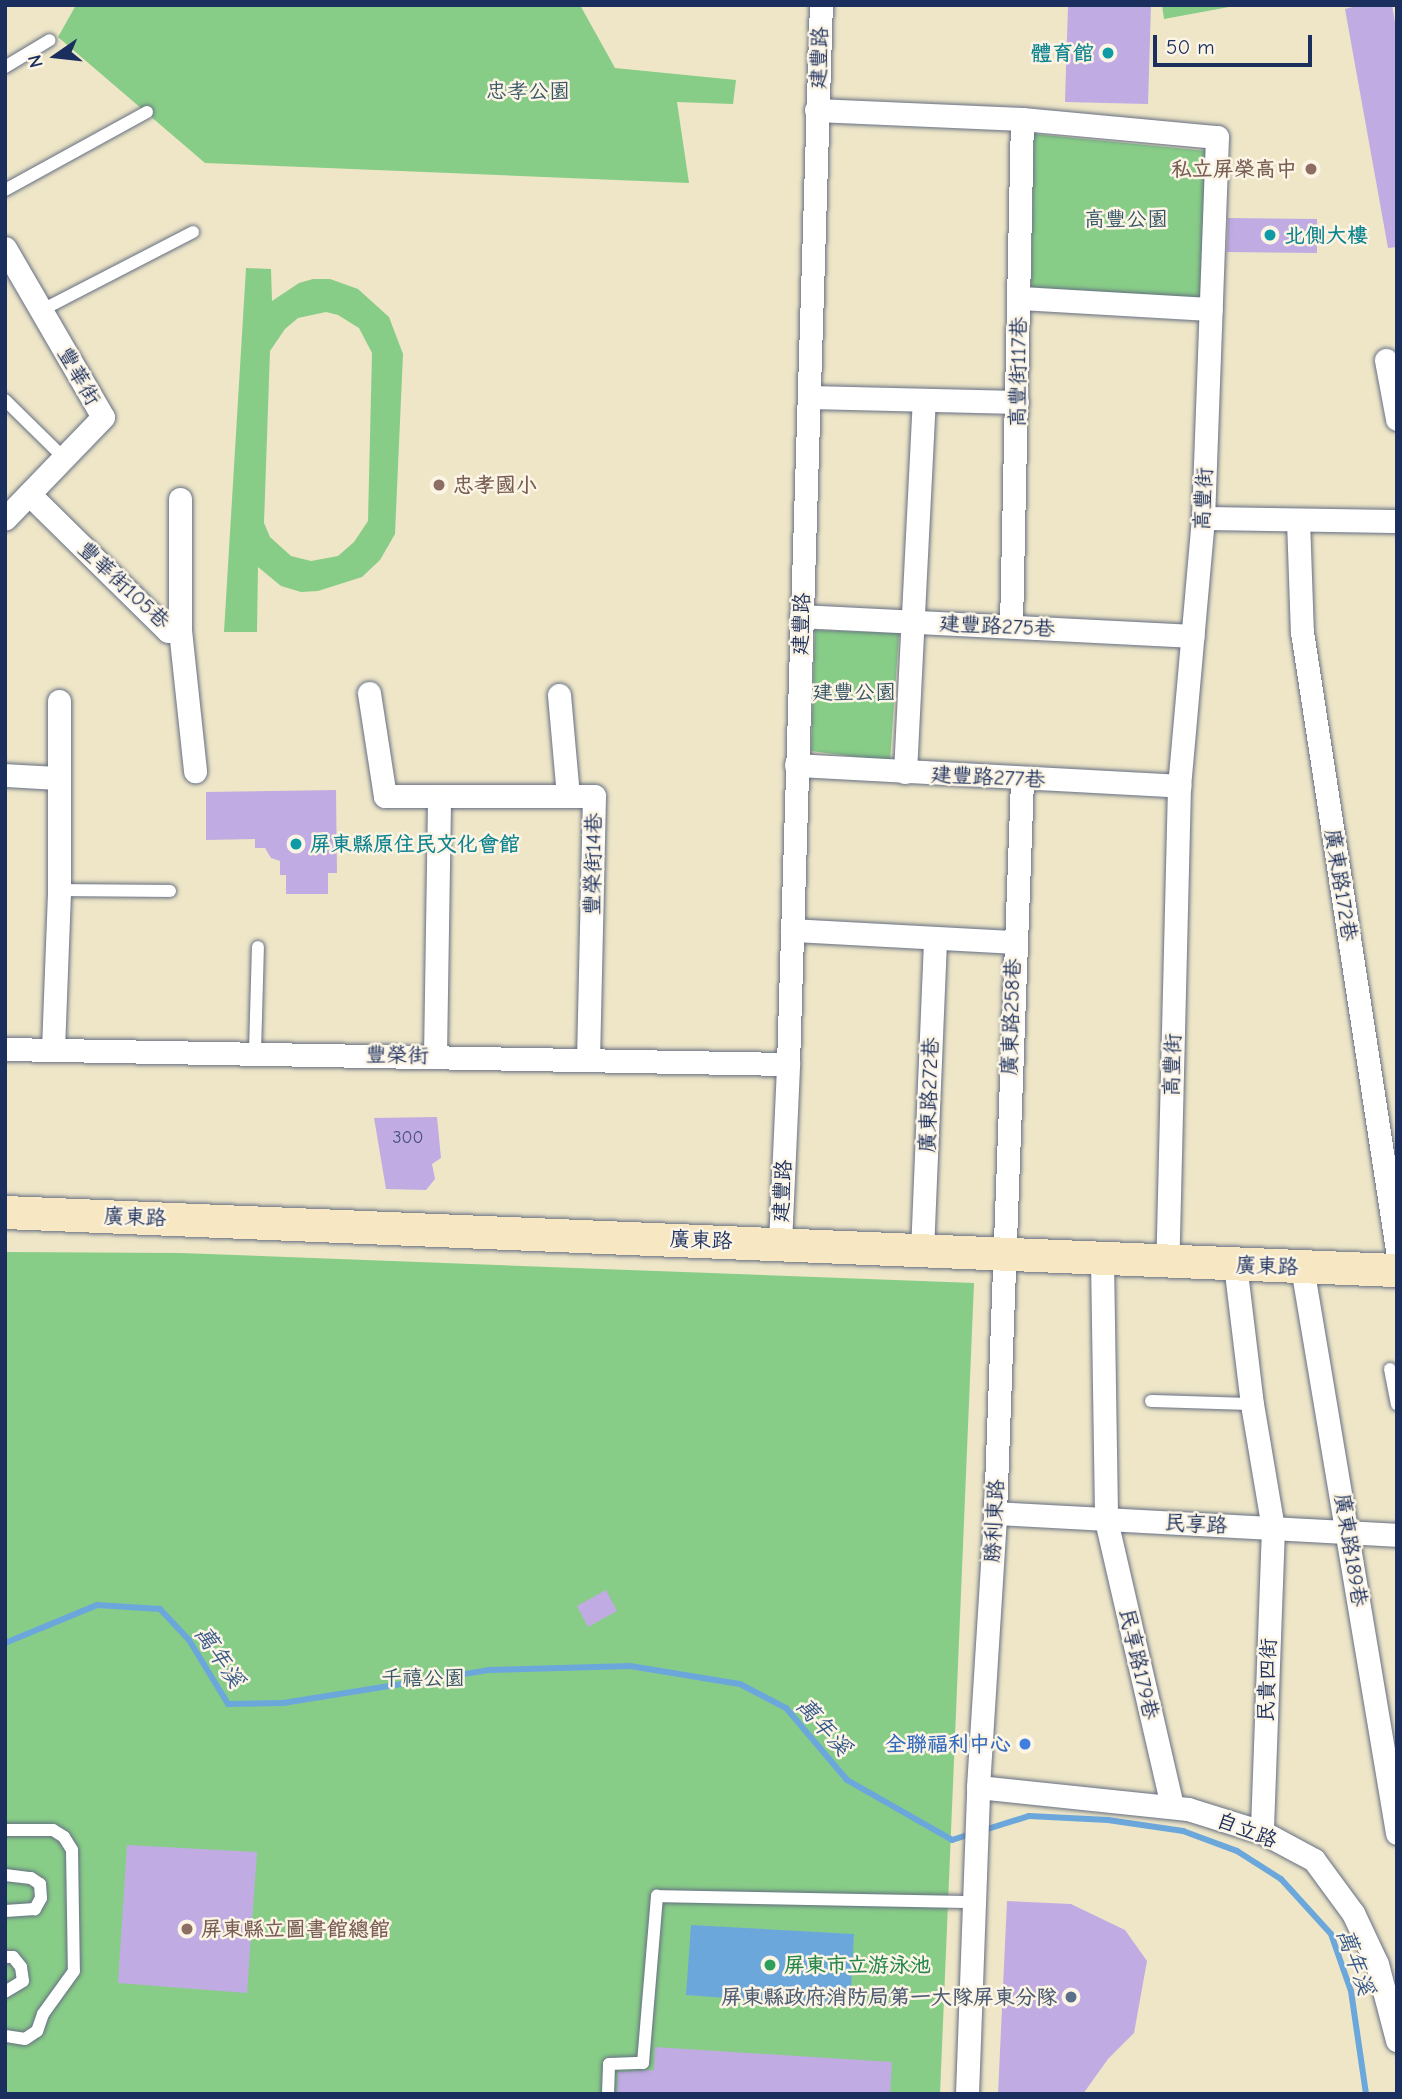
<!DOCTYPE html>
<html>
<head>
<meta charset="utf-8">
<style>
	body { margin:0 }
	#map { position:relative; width:1402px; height:2099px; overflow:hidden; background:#eee6c7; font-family:"Comic Neue","LXGW WenKai TC",sans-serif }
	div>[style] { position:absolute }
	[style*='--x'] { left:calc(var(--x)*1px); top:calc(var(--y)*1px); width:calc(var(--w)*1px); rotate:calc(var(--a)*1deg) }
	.green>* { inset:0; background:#88cd87 }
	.water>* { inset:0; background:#6ca7dc }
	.stream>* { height:6px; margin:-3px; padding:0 3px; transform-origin:3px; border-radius:3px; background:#6ca7dc }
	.building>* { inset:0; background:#c0ace2 }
	.roads { filter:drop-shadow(0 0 2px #656f83) drop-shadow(0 0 2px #656f83) }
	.lane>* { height:12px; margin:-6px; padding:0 6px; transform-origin:6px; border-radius:6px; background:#fff }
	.street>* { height:23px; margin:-11.5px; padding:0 11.5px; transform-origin:11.5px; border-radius:11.5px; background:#fff }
	.secondary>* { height:33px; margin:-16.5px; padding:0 16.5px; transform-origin:16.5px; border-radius:16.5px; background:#f7e8c3 }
	.dots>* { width:19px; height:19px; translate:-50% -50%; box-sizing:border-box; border:4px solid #fcf5e5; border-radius:50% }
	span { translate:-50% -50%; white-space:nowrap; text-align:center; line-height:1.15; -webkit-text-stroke:5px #fcf5e5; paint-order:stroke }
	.number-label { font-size:18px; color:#444e7f }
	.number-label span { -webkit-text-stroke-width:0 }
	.culture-label { font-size:21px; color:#0d838f; font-weight:700 }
	.right { translate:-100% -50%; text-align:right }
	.left { translate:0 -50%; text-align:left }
	.street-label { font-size:21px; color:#1b2f5e }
	.park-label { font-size:21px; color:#365668 }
	.education-label { font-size:21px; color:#785e54; font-weight:700 }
	.shop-label { font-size:21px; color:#366cbe; font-weight:700 }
	.leisure-label { font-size:21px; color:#27864d; font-weight:700 }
	.service-label { font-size:21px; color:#4e5e75; font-weight:700 }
	.water-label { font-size:23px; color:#37598a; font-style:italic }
	.frame { position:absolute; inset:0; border:7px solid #1b2f5e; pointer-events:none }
	.north { position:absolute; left:21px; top:21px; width:70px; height:70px; -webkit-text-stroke:5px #fcf5e5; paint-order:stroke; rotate:256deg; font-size:19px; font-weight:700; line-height:28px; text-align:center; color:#1b2f5e }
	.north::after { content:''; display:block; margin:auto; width:24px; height:32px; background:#1b2f5e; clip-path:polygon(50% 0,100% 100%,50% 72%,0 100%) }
	.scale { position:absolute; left:1153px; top:35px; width:159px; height:32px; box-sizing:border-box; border:4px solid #1b2f5e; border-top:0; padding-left:9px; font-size:21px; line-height:24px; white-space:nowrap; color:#1b2f5e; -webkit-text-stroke:5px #fcf5e5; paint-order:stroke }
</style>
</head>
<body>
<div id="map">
	<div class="green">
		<i style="clip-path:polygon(76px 5px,580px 5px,615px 68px,736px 80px,733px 104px,677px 102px,689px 183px,205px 163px,58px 37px)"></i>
		<i style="clip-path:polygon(1162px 5px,1240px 5px,1164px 19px)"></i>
		<i style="clip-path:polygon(1034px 134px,1207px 151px,1201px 301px,1031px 287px)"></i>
		<i style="clip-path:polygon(evenodd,246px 268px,271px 269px,272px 301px,299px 283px,313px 279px,330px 279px,358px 289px,389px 317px,403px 354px,395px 534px,380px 560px,362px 577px,318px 591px,301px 592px,281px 586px,258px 567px,257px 632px,224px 632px,246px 268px,326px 312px,338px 315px,359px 328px,372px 353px,368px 521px,354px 542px,338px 556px,311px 561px,291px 556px,270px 537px,264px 523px,270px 351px,285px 329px,298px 318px,326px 312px)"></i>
		<i style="clip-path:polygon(815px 630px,899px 633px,890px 761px,811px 751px)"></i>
		<i style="clip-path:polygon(5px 1252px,180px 1253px,974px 1283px,940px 2094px,5px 2094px)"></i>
	</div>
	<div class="water">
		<i style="clip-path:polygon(691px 1925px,854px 1934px,850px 2007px,686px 1995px)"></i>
	</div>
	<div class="stream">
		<i style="--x:5;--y:1643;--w:100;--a:-22.4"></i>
		<i style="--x:97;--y:1605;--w:63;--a:3.6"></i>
		<i style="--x:160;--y:1609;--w:42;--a:46.9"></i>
		<i style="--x:189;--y:1640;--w:75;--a:58.6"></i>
		<i style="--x:228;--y:1704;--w:55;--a:-1"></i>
		<i style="--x:283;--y:1703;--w:208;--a:-9.1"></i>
		<i style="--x:488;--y:1670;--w:142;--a:-1.6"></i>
		<i style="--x:630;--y:1666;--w:111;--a:9.3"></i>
		<i style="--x:740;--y:1684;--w:52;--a:27.6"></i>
		<i style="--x:786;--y:1708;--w:94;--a:49.7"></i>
		<i style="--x:847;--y:1780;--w:121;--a:29.7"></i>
		<i style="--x:952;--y:1840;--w:20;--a:-18"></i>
		<i style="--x:981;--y:1831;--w:50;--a:-17.4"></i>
		<i style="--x:1029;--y:1816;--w:79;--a:2.9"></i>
		<i style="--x:1108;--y:1820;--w:76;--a:8.3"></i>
		<i style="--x:1183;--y:1831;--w:58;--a:20.3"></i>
		<i style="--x:1237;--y:1851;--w:52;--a:32.5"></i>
		<i style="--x:1281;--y:1879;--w:74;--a:47.7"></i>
		<i style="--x:1331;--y:1934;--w:60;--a:70.7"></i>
		<i style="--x:1351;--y:1991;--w:104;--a:81.7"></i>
	</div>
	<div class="building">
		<i style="clip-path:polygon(1068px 5px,1151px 5px,1148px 104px,1065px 102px)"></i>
		<i style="clip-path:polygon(1360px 5px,1392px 5px,1397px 34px,1397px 247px,1388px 248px,1345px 9px)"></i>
		<i style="clip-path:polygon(1228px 218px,1317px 219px,1317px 253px,1227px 252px)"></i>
		<i style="clip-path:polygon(336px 790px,337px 873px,328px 873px,328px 894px,286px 894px,286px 875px,280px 875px,280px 861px,271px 858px,265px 848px,255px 848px,255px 839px,206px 840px,206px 792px)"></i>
		<i style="clip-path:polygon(437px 1117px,441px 1158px,432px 1164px,435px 1179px,426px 1190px,386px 1189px,374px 1118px)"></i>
		<i style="clip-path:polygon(606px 1590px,617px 1611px,588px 1627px,577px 1606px)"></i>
		<i style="clip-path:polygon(127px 1845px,257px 1852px,247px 1993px,118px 1983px)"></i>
		<i style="clip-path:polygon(1007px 1901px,1071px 1904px,1125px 1930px,1147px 1961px,1134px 2033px,1108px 2059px,1083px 2094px,998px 2094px)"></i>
		<i style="clip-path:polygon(655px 2047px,892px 2062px,890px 2094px,617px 2094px,618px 2072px,654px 2070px)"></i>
	</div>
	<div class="roads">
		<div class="lane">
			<i style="--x:5;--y:67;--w:52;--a:-31"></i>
			<i style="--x:5;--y:190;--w:162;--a:-28.8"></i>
			<i style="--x:42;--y:310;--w:170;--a:-27.3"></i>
			<i style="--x:5;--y:400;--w:83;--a:44.5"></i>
			<i style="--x:59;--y:890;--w:111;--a:0.5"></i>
			<i style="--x:255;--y:1052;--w:105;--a:-88.4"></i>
			<i style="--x:1390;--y:1369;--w:36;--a:79"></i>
			<i style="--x:1151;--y:1401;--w:101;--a:1.7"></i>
			<i style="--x:5;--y:1830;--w:48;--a:0"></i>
			<i style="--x:53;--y:1830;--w:13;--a:32"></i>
			<i style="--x:64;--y:1837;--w:15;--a:58"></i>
			<i style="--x:72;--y:1850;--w:121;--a:89.1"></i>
			<i style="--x:74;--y:1971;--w:53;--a:125.8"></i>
			<i style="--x:43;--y:2014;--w:18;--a:109"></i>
			<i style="--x:37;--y:2031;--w:14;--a:146"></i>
			<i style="--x:25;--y:2039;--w:20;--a:-171"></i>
			<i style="--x:5;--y:1875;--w:26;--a:7"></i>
			<i style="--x:31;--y:1878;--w:11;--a:34"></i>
			<i style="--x:40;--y:1884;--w:14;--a:86"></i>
			<i style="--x:41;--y:1898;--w:13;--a:119"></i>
			<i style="--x:35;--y:1909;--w:30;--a:176"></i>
			<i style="--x:5;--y:1957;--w:8;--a:0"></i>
			<i style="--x:13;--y:1957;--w:13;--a:51"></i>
			<i style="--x:21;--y:1967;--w:14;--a:82"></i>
			<i style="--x:23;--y:1981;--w:21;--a:149"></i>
			<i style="--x:608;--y:2094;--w:30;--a:-88"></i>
			<i style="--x:609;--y:2064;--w:34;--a:-2"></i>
			<i style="--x:643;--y:2063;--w:168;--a:-85.2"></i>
			<i style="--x:657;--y:1896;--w:316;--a:1.1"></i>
		</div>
		<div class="street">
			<i style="--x:816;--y:110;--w:206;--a:2.5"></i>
			<i style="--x:1022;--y:119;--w:196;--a:5.3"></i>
			<i style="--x:1217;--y:137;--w:381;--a:92.1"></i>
			<i style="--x:1203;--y:518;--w:269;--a:95.1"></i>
			<i style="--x:1179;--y:786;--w:475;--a:91.4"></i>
			<i style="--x:5;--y:248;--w:195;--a:59.9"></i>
			<i style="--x:103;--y:417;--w:141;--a:133.9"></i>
			<i style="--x:1019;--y:298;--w:192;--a:3.3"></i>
			<i style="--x:1386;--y:360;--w:60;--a:79.4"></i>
			<i style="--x:810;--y:397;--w:207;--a:1.4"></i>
			<i style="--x:29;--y:494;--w:195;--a:44.6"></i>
			<i style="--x:168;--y:631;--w:12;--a:-5"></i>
			<i style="--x:180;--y:630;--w:142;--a:83.9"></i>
			<i style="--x:1203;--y:518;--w:194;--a:0.9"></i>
			<i style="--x:1298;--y:520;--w:112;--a:88"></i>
			<i style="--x:1302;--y:632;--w:625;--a:81.26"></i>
			<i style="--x:801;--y:616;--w:392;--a:2.9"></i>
			<i style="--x:1011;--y:626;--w:507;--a:-88.76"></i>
			<i style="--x:180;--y:630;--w:131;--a:-90"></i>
			<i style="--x:369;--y:693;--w:104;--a:81.2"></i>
			<i style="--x:385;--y:796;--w:209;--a:0"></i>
			<i style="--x:594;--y:796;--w:263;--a:91.3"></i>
			<i style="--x:559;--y:695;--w:101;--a:84.9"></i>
			<i style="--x:796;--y:765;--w:384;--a:3.1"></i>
			<i style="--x:905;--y:772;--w:372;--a:-87.1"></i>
			<i style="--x:5;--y:775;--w:54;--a:3.2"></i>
			<i style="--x:792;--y:930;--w:222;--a:3.1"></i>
			<i style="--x:5;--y:1049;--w:783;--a:1.1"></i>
			<i style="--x:53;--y:1049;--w:159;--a:-87.8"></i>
			<i style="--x:59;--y:890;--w:189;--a:-90"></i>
			<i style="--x:435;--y:1056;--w:260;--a:-89.1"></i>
			<i style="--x:780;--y:1243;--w:179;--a:-87.4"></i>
			<i style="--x:788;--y:1064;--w:1060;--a:-88.22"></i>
			<i style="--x:922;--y:1251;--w:312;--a:-87.6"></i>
			<i style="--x:1102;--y:1259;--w:261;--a:89.1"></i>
			<i style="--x:1106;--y:1520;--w:294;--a:77"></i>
			<i style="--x:1235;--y:1264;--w:141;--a:83.1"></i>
			<i style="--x:1252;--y:1404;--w:126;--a:80.4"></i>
			<i style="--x:1273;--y:1528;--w:304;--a:92.1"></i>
			<i style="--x:1302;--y:1267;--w:574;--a:80.47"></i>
			<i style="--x:995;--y:1513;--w:403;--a:3.1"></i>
			<i style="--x:978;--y:1787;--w:211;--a:6"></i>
			<i style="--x:1188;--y:1809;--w:77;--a:17.3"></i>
			<i style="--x:1262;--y:1832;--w:59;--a:28.3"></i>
			<i style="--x:1314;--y:1860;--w:66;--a:53.7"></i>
			<i style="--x:1353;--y:1913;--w:56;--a:64.8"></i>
			<i style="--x:1377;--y:1964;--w:79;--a:75.3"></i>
			<i style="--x:967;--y:2094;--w:307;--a:-87.9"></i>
			<i style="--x:978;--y:1787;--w:275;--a:-86.4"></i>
			<i style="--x:995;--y:1513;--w:734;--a:-87.89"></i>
		</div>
		<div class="secondary">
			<i style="--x:5;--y:1212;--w:1393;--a:2.39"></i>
		</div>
	</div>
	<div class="dots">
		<i style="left:1108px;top:53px;background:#0f9aa8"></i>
		<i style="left:1311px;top:169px;background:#8d6e63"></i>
		<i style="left:1270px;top:235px;background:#0f9aa8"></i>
		<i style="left:439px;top:485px;background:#8d6e63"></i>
		<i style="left:296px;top:844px;background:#0f9aa8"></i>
		<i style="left:1025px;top:1744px;background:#3f7fe0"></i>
		<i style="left:187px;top:1929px;background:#8d6e63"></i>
		<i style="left:770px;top:1965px;background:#2e9e5b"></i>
		<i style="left:1071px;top:1997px;background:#5c6f8a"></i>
	</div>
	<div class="number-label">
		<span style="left:408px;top:1138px">300</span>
	</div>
	<div class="culture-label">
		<span class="right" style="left:1094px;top:53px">體育館</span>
		<span class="left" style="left:1284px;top:235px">北側大樓</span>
		<span class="left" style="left:310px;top:844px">屏東縣原住民文化會館</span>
	</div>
	<div class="street-label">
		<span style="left:819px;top:58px;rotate:-88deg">建豐路</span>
		<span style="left:1018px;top:372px;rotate:-89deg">高豐街117巷</span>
		<span style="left:79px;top:376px;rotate:60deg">豐華街</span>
		<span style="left:1203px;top:499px;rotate:-87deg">高豐街</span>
		<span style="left:124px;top:585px;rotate:43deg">豐華街105巷</span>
		<span style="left:801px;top:624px;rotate:-88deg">建豐路</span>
		<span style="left:997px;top:626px;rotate:3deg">建豐路275巷</span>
		<span style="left:988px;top:777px;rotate:3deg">建豐路277巷</span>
		<span style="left:593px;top:864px;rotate:-89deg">豐榮街14巷</span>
		<span style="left:1341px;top:885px;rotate:81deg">廣東路172巷</span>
		<span style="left:1011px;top:1017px;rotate:-88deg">廣東路258巷</span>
		<span style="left:397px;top:1055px;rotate:1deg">豐榮街</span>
		<span style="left:1172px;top:1065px;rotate:-88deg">高豐街</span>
		<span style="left:929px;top:1095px;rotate:-88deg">廣東路272巷</span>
		<span style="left:782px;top:1191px;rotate:-87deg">建豐路</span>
		<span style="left:135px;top:1217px;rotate:2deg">廣東路</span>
		<span style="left:701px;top:1240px;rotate:2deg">廣東路</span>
		<span style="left:1267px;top:1266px;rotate:2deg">廣東路</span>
		<span style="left:994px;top:1521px;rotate:-87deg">勝利東路</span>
		<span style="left:1196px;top:1524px;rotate:3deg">民享路</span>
		<span style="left:1351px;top:1550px;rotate:81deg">廣東路189巷</span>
		<span style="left:1139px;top:1664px;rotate:77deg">民享路179巷</span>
		<span style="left:1267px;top:1680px;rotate:-88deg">民貴四街</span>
		<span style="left:1247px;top:1830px;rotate:21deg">自立路</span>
	</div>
	<div class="park-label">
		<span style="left:528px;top:91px">忠孝公園</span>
		<span style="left:1126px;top:219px">高豐公園</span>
		<span style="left:854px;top:692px">建豐公園</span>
		<span style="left:423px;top:1678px">千禧公園</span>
	</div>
	<div class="education-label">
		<span class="right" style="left:1297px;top:169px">私立屏榮高中</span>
		<span class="left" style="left:453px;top:485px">忠孝國小</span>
		<span class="left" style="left:201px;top:1929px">屏東縣立圖書館總館</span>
	</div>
	<div class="shop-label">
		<span class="right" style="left:1011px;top:1744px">全聯福利中心</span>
	</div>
	<div class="leisure-label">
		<span class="left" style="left:784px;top:1965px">屏東市立游泳池</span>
	</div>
	<div class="service-label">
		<span class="right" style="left:1057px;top:1997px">屏東縣政府消防局第一大隊屏東分隊</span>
	</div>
	<div class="water-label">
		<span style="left:219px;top:1657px;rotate:56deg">萬年溪</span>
		<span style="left:823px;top:1727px;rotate:48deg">萬年溪</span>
		<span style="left:1355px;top:1962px;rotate:70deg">萬年溪</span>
	</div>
	<div class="frame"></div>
	<div class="north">N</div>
	<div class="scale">50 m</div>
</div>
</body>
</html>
